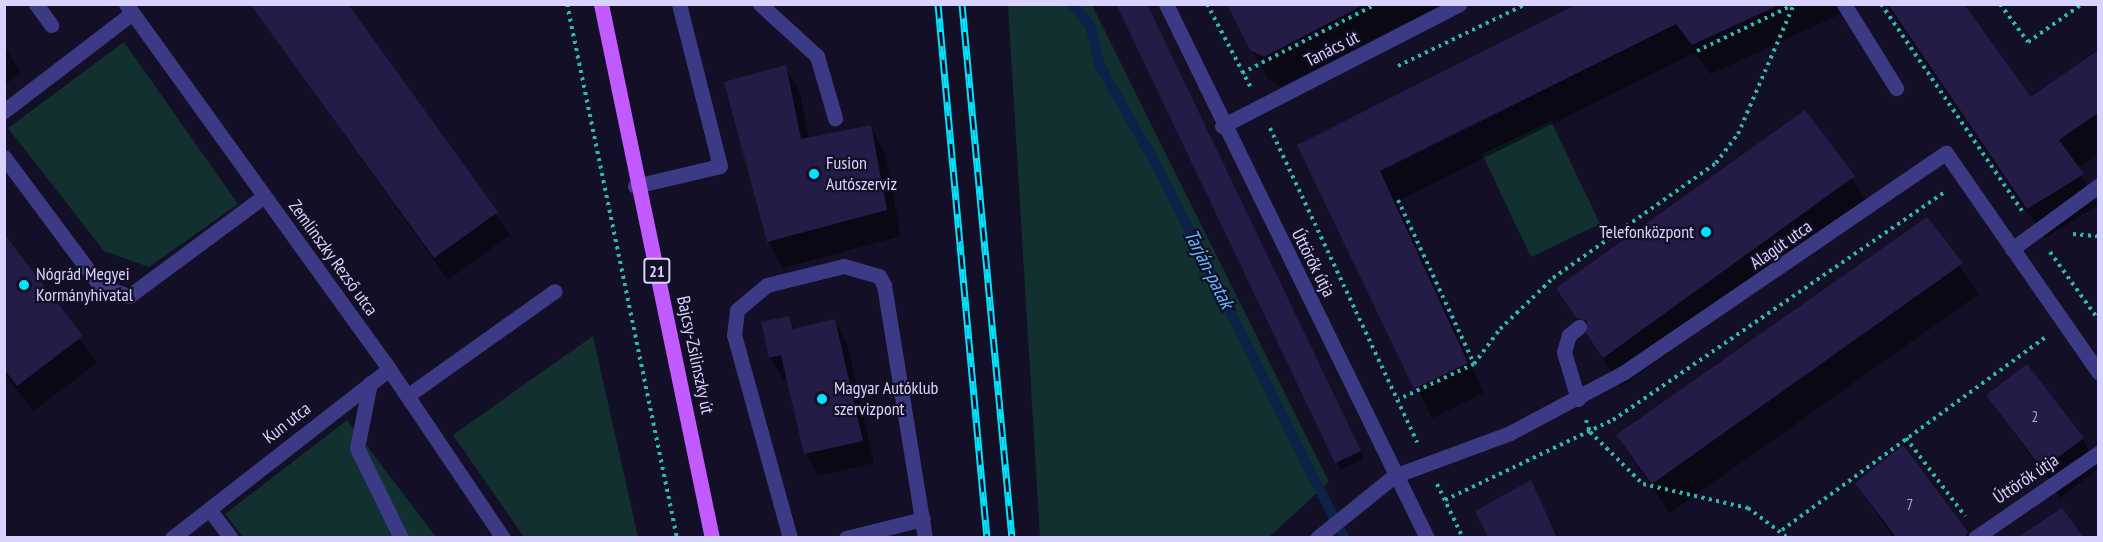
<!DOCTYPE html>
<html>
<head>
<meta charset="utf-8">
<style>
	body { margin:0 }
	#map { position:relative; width:2103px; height:542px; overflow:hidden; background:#130f26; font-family:"PT Sans Narrow",sans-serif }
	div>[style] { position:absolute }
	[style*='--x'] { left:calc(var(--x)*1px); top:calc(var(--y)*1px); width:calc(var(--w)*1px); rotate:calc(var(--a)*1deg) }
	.green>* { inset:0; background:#12302f }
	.shadow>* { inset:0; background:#0007 }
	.stream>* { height:10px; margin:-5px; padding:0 5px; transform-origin:5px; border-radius:5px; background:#0c2248 }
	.building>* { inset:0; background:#241b47 }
	.path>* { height:4px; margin-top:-2px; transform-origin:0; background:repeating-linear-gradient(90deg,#2fb8b0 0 3px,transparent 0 7.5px) }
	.minor>* { height:15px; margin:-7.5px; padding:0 7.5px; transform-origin:7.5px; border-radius:7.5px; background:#3d3a85 }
	.major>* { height:15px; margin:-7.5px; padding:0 7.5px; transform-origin:7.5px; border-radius:7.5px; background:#c25bff }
	.rail>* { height:7px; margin-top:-3.5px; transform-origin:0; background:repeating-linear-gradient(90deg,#130f26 0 14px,#00e5ff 0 28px); box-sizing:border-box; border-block:2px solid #00e5ff }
	.dots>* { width:16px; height:16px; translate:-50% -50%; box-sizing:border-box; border:3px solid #130f26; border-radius:50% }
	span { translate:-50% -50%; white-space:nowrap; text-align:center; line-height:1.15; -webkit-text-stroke:4.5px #130f26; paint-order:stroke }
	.number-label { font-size:15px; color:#aca6d1 }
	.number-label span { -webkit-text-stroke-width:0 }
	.shield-label span { padding:2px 4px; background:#130f26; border:2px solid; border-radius:4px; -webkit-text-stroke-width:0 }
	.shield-label { font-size:16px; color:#d9d4ff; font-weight:700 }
	.street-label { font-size:18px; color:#d9d4ff }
	.poi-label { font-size:18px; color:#d9d4ff }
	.left { translate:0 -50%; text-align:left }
	.right { translate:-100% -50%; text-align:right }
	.water-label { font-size:20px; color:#62b6ff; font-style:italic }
	.frame { position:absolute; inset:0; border:6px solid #d9d4ff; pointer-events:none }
</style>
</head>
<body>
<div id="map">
	<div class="green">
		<i style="clip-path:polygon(1008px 5px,1092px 5px,1329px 482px,1269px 537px,1040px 537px)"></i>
		<i style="clip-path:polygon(124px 42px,238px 204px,149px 267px,104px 251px,8px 128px)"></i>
		<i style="clip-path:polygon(1551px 121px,1600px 224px,1531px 257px,1482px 154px)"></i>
		<i style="clip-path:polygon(593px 336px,638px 537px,524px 537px,453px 435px)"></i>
		<i style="clip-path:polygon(347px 420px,436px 537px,243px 537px,225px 514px)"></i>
	</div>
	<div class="shadow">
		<i style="clip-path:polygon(346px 4px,510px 235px,448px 280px,253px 7px)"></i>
		<i style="clip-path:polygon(1146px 4px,1364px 459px,1341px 470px,1337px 462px)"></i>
		<i style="clip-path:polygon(1228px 4px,1442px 4px,1282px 86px,1269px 80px)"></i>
		<i style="clip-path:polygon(1578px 4px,1862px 4px,1711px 74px,1694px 53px,1396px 202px,1484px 393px,1432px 418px,1299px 145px)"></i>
		<i style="clip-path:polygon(1886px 4px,1963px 4px,2031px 99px,2098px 49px,2098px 154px,2078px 168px,2098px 205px,2045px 238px)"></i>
		<i style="clip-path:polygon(4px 45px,21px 73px,4px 85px)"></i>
		<i style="clip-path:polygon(785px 67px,800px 92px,809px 139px,870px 126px,885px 152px,901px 236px,783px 268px,768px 242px)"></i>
		<i style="clip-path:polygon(1805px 112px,1871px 207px,1621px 387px,1558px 288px)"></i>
		<i style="clip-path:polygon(1927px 219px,1979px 294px,1670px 513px,1617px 436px)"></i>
		<i style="clip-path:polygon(4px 236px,97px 363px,33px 411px,4px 373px)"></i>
		<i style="clip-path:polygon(789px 317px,796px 330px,834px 320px,847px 343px,874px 463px,818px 476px,805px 453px,788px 378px,783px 379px,770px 357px)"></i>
		<i style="clip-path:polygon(1988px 396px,2083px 439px,2098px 469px,2060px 498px)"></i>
		<i style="clip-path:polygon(1530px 482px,1559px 538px,1490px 538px,1477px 511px)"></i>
		<i style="clip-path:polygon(1857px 483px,1967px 532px,1970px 538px,1893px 538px)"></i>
		<i style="clip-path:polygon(2062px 510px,2081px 538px,2021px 538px)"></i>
	</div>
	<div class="stream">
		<i style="--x:1072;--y:4;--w:28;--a:49"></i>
		<i style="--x:1090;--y:25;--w:42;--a:76.3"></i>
		<i style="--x:1100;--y:66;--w:113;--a:60.3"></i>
		<i style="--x:1156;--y:164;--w:419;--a:63.3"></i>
	</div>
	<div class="building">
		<i style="clip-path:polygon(250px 4px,348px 4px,498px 212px,434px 258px)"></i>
		<i style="clip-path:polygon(1116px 4px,1147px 4px,1361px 451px,1335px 463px)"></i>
		<i style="clip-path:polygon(1227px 4px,1365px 4px,1264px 57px,1250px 50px)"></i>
		<i style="clip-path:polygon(1577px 4px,1781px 4px,1692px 45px,1676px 24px,1380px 171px,1468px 363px,1414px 389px,1297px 145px)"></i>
		<i style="clip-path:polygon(1888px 4px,1964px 4px,2031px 97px,2098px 50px,2098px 113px,2059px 140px,2084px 174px,2027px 209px)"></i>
		<i style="clip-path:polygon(786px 65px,801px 139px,871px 125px,887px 210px,767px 242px,724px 82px)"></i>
		<i style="clip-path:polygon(1805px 110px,1855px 176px,1603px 358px,1586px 333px,1587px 321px,1576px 318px,1556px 288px)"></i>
		<i style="clip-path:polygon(1927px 217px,1963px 263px,1652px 484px,1616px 435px)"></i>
		<i style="clip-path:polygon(4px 234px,83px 336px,17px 386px,4px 369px)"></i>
		<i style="clip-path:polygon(789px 316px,793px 329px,835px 319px,863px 441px,804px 454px,781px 355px,769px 358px,761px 322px)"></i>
		<i style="clip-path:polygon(2027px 364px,2084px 438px,2042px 469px,1986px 395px)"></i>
		<i style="clip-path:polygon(1903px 445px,1968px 532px,1965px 537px,1896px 537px,1855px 483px)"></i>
		<i style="clip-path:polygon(1531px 480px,1557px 537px,1488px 537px,1475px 511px)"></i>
		<i style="clip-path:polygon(2062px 508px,2083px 537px,2018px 537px)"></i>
	</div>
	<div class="path">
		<i style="--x:567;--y:4;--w:545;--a:78.36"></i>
		<i style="--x:1207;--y:4;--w:93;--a:62.3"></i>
		<i style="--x:1881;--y:4;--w:250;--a:55.7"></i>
		<i style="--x:2000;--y:4;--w:47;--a:53.6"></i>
		<i style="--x:2028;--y:42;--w:66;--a:-35.1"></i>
		<i style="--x:1697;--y:51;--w:104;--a:-25.6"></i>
		<i style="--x:1398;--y:66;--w:142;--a:-25.8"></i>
		<i style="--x:1242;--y:73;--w:151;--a:-27.2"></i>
		<i style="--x:1270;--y:128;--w:347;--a:64.9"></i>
		<i style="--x:1398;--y:200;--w:181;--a:65.1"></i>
		<i style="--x:1474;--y:364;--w:83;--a:155"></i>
		<i style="--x:2073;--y:234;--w:25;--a:5"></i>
		<i style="--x:2050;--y:252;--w:82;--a:54.4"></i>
		<i style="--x:1474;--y:364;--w:44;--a:-53.4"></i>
		<i style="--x:1500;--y:329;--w:74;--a:-43.9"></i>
		<i style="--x:1553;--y:278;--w:199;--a:-35.2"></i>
		<i style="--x:1716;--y:163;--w:36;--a:-53"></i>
		<i style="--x:1738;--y:134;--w:139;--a:-66.7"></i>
		<i style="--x:1586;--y:420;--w:13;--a:72"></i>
		<i style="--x:1590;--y:432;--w:74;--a:44.5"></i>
		<i style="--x:1643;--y:484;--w:108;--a:12.9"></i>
		<i style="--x:1748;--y:508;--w:50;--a:36.9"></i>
		<i style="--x:1906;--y:438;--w:98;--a:52.9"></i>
		<i style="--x:1437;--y:484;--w:60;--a:64.3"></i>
		<i style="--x:1445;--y:500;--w:186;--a:-25.5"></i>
		<i style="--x:1613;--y:420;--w:404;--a:-34.5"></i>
		<i style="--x:1782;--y:530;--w:327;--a:-36.2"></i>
	</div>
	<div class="minor">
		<i style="--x:36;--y:4;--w:26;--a:54"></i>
		<i style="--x:126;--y:4;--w:450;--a:54.2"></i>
		<i style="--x:389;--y:369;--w:204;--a:56"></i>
		<i style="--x:760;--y:4;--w:77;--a:42.4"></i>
		<i style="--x:817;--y:56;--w:65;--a:73.8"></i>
		<i style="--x:1166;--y:4;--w:594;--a:63.95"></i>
		<i style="--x:1844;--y:4;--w:99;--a:58.2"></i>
		<i style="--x:4;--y:111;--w:161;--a:-37.4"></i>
		<i style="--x:1222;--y:126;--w:267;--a:-27.2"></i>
		<i style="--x:4;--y:157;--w:161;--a:53.3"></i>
		<i style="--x:100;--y:286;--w:31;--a:19"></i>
		<i style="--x:129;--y:296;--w:168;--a:-36.5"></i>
		<i style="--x:635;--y:186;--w:87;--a:-13.2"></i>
		<i style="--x:720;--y:166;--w:167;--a:-104.2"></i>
		<i style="--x:2012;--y:249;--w:107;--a:-36.2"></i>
		<i style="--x:370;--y:383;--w:66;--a:101.3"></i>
		<i style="--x:357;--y:448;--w:100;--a:63.9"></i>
		<i style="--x:407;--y:396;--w:181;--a:-35.4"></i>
		<i style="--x:1578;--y:399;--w:49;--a:-106.6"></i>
		<i style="--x:1564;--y:352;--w:18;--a:-74"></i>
		<i style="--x:1569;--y:335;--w:13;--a:-39"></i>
		<i style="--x:209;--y:509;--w:36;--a:53"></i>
		<i style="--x:172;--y:538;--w:275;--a:-37.9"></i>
		<i style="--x:790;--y:538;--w:211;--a:-105.4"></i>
		<i style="--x:734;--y:335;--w:25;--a:-83"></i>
		<i style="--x:737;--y:310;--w:39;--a:-40"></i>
		<i style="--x:767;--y:285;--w:79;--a:-13.9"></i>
		<i style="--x:844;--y:266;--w:36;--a:16"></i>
		<i style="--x:879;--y:276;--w:10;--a:61"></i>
		<i style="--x:884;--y:285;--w:256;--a:80.8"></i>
		<i style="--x:846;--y:538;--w:79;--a:-13.9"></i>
		<i style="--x:1317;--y:538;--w:99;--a:-38.8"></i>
		<i style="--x:1394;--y:476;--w:124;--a:-20.3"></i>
		<i style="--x:1510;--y:433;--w:128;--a:-28"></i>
		<i style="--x:1623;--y:373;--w:391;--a:-34.3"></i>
		<i style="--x:1946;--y:153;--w:267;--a:55.2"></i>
		<i style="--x:1975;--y:538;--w:150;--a:-34.6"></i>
	</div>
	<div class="major">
		<i style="--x:601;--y:4;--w:545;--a:78.26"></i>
	</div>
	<div class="rail">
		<i style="--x:938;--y:4;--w:536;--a:84.76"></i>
		<i style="--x:962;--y:4;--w:536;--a:84.65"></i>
	</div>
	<div class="dots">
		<i style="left:814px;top:174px;background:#00e5ff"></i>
		<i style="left:1706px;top:232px;background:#00e5ff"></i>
		<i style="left:24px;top:285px;background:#00e5ff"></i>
		<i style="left:822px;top:399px;background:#00e5ff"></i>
	</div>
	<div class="number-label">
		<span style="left:2035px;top:417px">2</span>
		<span style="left:1910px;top:505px">7</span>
	</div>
	<div class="shield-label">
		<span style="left:657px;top:271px">21</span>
	</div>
	<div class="street-label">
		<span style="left:1332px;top:49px;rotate:-27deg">Tanács út</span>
		<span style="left:1781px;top:245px;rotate:-35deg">Alagút utca</span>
		<span style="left:333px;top:258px;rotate:54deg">Zemlinszky Rezső utca</span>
		<span style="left:1313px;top:263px;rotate:63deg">Úttörők útja</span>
		<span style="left:695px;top:355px;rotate:78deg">Bajcsy-Zsilinszky út</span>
		<span style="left:287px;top:423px;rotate:-38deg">Kun utca</span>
		<span style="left:2026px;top:479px;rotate:-34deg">Úttörők útja</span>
	</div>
	<div class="poi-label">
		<span class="left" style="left:826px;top:174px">Fusion<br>Autószerviz</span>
		<span class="right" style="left:1694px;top:232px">Telefonközpont</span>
		<span class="left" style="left:36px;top:285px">Nógrád Megyei<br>Kormányhivatal</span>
		<span class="left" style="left:834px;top:399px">Magyar Autóklub<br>szervizpont</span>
	</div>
	<div class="water-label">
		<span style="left:1209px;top:269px;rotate:63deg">Tarján-patak</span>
	</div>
	<div class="frame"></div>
</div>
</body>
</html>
